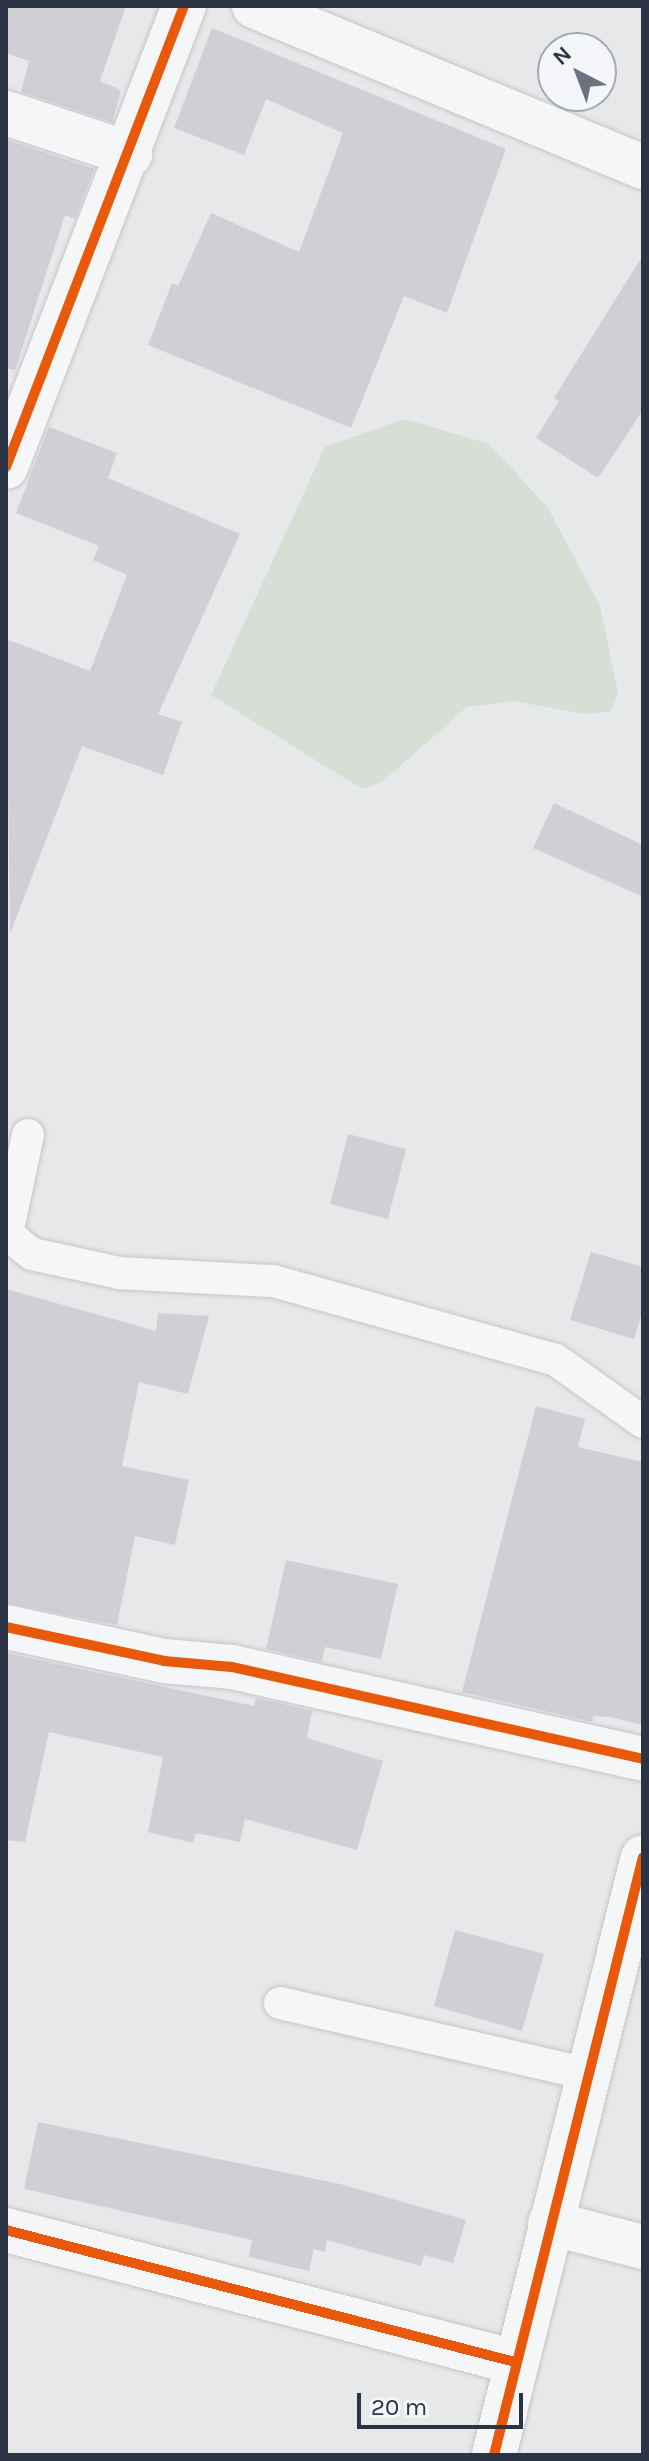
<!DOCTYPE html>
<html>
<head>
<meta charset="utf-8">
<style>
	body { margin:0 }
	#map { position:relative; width:649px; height:2461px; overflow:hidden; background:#e6e8ea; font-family:Karla,sans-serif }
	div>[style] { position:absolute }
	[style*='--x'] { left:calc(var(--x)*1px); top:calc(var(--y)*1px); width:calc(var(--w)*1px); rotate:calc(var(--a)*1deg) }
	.green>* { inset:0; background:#d6ded6 }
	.building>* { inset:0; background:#ced0d3 }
	.roads { filter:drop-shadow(0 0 2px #c4c6c8) drop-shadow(0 0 2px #c4c6c8) }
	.service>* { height:32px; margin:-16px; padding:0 16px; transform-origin:16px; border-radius:16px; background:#f5f6f7 }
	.minor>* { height:44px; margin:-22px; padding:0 22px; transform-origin:22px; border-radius:22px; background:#f5f6f7 }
	.cycleway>* { height:10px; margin:-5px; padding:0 5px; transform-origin:5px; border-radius:5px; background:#e8590c }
	span { translate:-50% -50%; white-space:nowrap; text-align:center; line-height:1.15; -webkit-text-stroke:6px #f4f6f9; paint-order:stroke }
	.frame { position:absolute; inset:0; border:8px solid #2b3445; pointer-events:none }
	.north { position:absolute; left:537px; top:32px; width:80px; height:80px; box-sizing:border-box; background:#f4f6f9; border:2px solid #a4a8b1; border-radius:50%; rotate:318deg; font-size:22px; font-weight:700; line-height:32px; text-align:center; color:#2b3445 }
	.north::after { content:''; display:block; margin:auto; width:28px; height:36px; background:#6c737f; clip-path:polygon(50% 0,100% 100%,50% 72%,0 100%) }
	.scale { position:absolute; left:357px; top:2393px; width:166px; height:36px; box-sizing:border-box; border:4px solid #2b3445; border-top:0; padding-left:10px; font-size:24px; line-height:28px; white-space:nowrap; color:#2b3445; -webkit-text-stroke:6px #f4f6f9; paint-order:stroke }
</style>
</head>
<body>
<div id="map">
	<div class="green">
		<i style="clip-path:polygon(405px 419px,489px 444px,548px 508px,600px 606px,618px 692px,611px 711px,585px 714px,513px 701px,467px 707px,382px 782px,362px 789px,211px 695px,325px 447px)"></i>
	</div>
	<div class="building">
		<i style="clip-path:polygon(6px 6px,126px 6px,100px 81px,121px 90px,112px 122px,21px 92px,29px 61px,6px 53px)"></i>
		<i style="clip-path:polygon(212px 28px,506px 149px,447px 313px,404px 296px,351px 428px,148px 345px,172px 283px,178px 286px,211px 213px,299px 252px,343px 133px,266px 99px,244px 155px,174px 128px)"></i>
		<i style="clip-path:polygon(7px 140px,94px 169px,75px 219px,65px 215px,15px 370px,6px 368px)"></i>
		<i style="clip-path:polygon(643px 255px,643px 410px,598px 478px,536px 438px,559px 401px,554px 398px)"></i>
		<i style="clip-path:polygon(49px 427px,117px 453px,108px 478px,240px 534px,158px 714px,182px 722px,163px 775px,82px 746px,10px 934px,6px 639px,90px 671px,127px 575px,93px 560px,99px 546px,16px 513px)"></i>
		<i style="clip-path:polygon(554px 803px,643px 845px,643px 897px,533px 848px)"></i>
		<i style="clip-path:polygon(348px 1134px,406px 1149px,388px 1219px,330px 1204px)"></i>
		<i style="clip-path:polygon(591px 1252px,643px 1267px,643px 1310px,634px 1339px,570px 1320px)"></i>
		<i style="clip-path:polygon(6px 1289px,156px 1331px,158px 1313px,209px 1316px,188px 1394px,139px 1382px,122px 1466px,189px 1480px,175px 1545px,135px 1536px,117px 1625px,6px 1603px)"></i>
		<i style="clip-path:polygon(536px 1406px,585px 1419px,578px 1447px,643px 1462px,643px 1725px,610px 1717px,593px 1716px,592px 1722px,462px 1692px)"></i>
		<i style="clip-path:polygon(286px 1560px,398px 1584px,381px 1659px,325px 1647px,322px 1662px,266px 1649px)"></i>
		<i style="clip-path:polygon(6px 1653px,254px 1706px,256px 1698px,312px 1711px,307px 1738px,383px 1761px,357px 1850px,245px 1819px,240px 1842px,196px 1833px,193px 1843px,148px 1832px,163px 1757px,49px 1732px,25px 1842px,6px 1840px)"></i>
		<i style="clip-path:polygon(455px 1930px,544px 1954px,522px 2031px,434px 2006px)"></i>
		<i style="clip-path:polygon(38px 2122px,340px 2184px,466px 2220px,453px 2263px,424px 2255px,421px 2266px,327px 2240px,325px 2252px,314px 2249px,309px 2271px,249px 2257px,252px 2240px,24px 2189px)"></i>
	</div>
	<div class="roads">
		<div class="service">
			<i style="--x:28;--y:1135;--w:101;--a:102"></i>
			<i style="--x:7;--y:1234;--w:32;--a:39"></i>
			<i style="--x:32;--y:1254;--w:89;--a:12.3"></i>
			<i style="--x:119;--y:1273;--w:154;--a:3"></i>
			<i style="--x:273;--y:1281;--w:294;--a:15.6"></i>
			<i style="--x:556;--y:1360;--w:107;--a:35.5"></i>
			<i style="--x:280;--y:2003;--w:316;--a:13"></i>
		</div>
		<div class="minor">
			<i style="--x:254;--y:6;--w:421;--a:22.5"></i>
			<i style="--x:6;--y:113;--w:131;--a:18.3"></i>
			<i style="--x:6;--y:467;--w:494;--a:-68.9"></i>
			<i style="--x:6;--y:1627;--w:162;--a:12.1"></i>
			<i style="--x:164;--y:1661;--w:68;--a:5"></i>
			<i style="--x:232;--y:1667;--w:421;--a:12.6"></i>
			<i style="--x:550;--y:2223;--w:96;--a:14.5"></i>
			<i style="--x:6;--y:2230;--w:526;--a:14.54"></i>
			<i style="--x:494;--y:2455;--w:616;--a:-76.01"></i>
		</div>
	</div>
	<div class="cycleway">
		<i style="--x:6;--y:467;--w:494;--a:-68.9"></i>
		<i style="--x:6;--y:1627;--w:162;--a:12.1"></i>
		<i style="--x:164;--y:1661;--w:68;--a:5"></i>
		<i style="--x:232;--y:1667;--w:421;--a:12.6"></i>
		<i style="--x:6;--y:2230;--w:526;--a:14.54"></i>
		<i style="--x:494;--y:2455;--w:616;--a:-76.01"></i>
	</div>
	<div class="frame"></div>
	<div class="north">N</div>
	<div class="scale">20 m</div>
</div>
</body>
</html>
